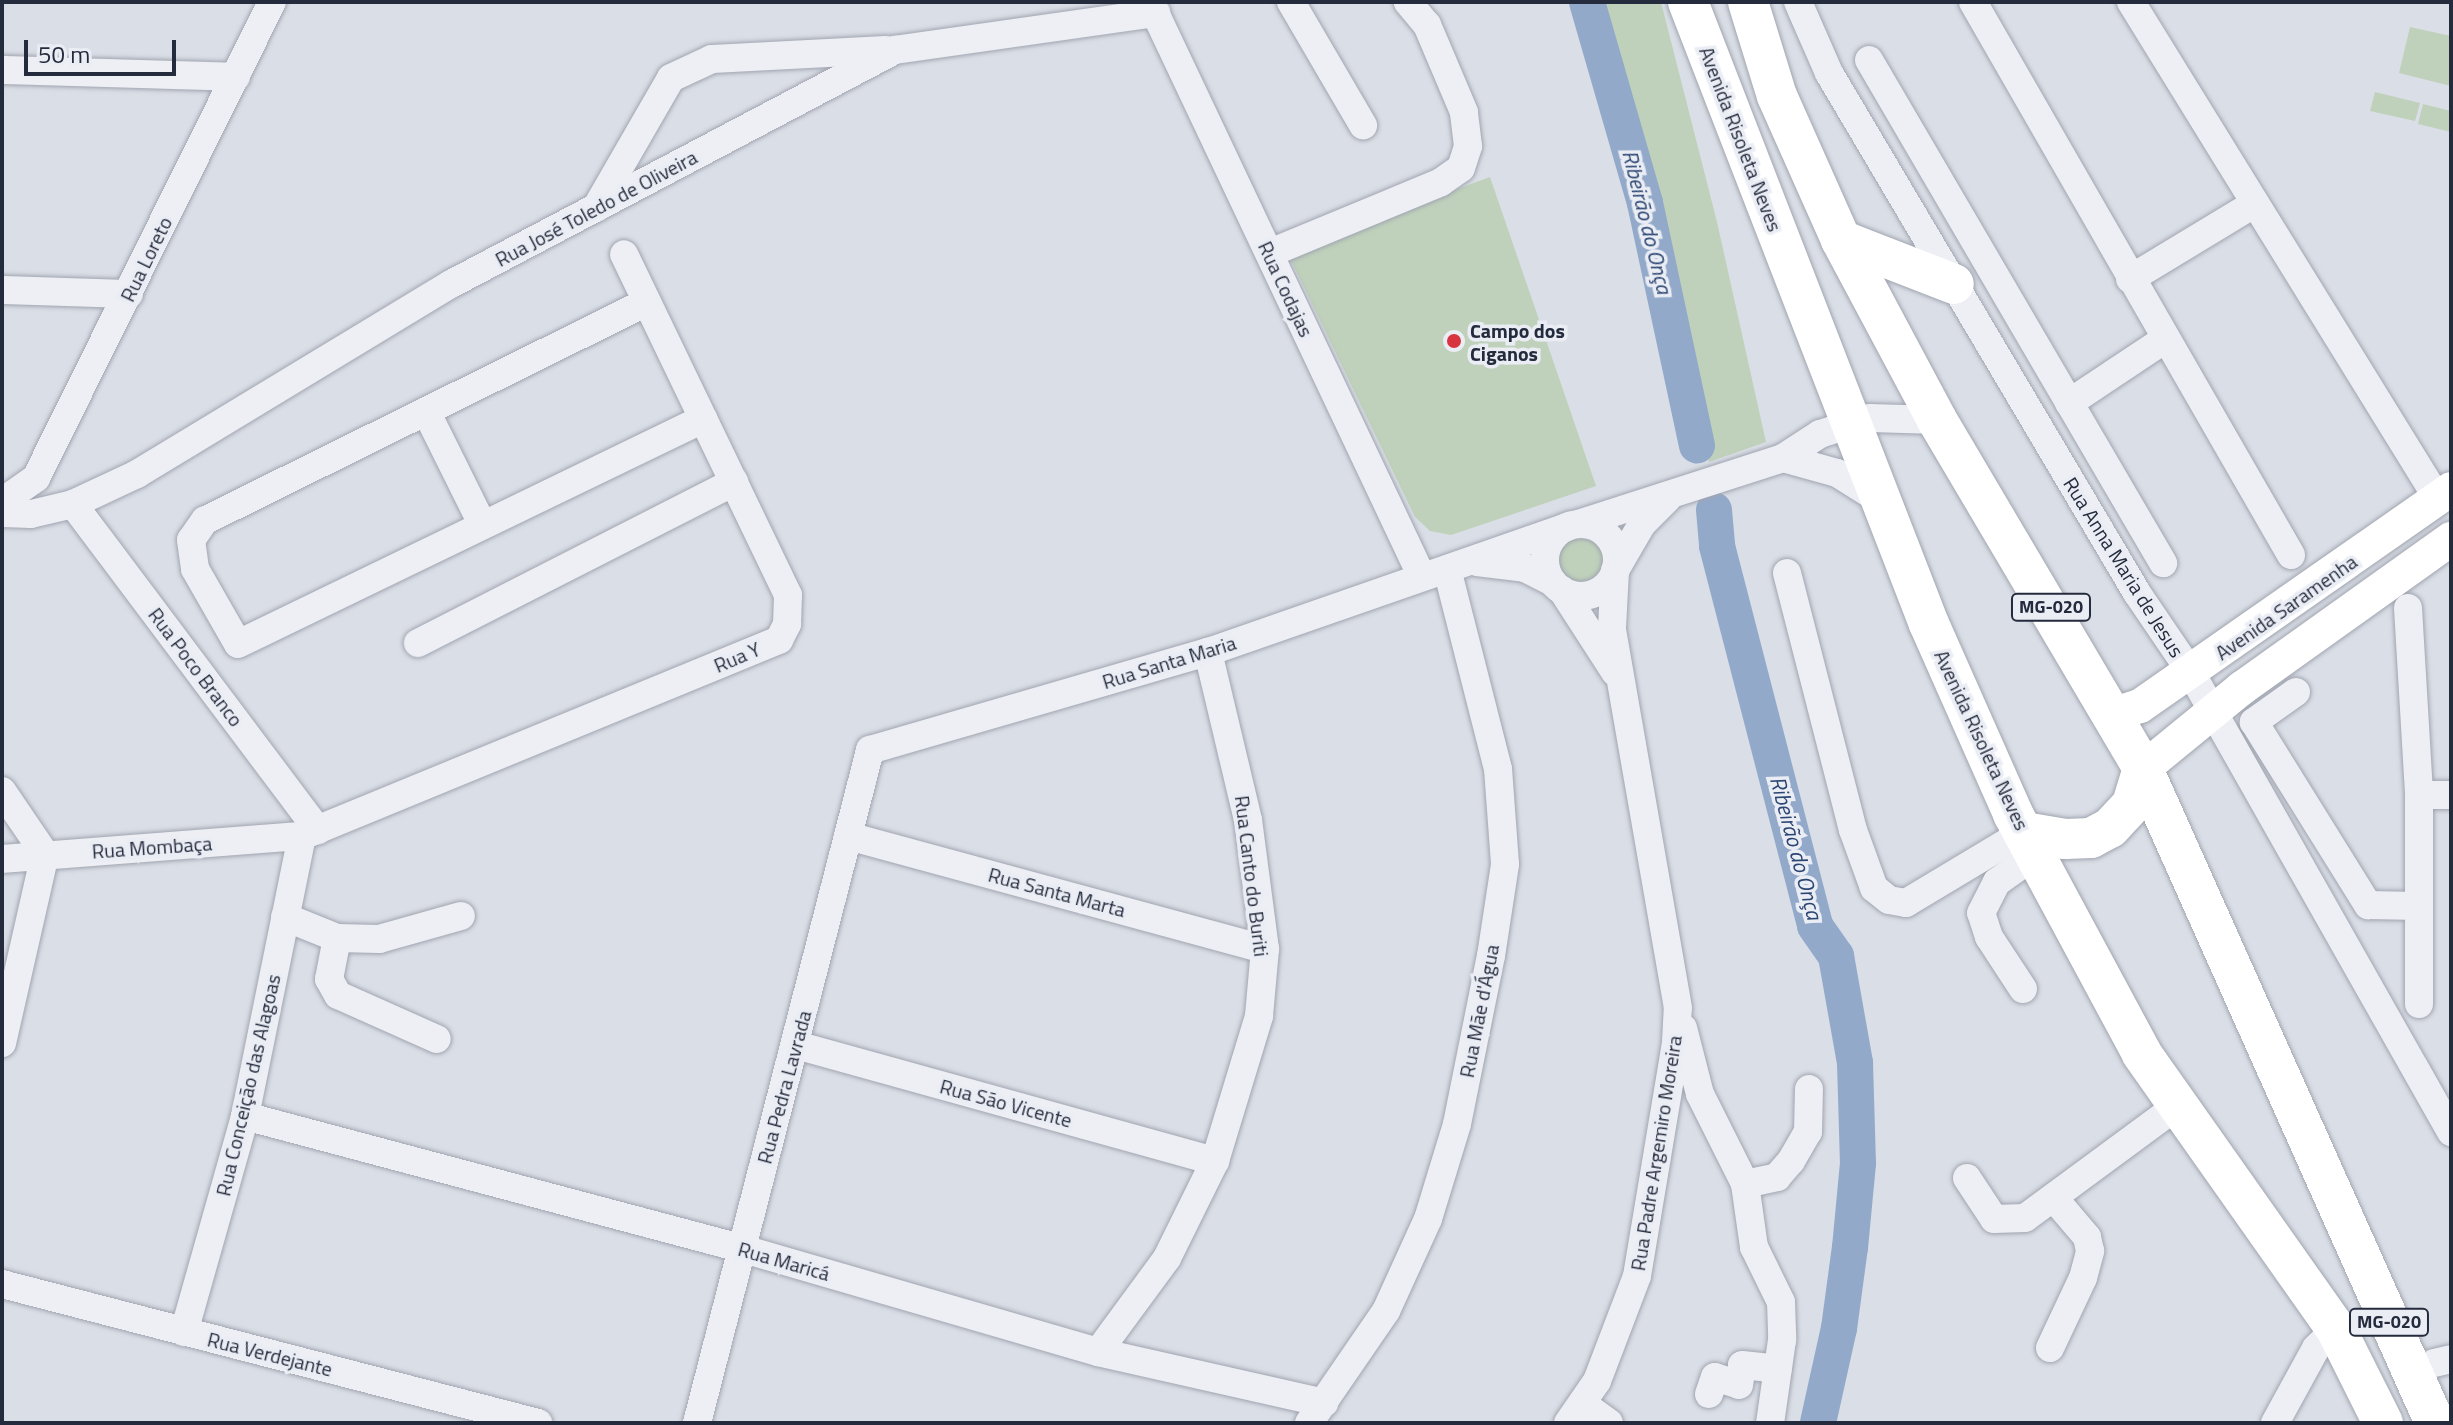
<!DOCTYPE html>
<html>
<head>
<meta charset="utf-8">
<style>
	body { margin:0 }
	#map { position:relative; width:2453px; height:1425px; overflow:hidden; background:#dadee6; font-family:"Titillium Web",sans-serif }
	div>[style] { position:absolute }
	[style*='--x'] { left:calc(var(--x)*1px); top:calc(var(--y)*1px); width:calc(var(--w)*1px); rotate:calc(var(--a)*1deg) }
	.green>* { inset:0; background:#bfd1bb }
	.round { border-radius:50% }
	.river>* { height:36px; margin:-18px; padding:0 18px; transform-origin:18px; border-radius:18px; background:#92a9ca }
	.roads { filter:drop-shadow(0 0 2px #a0a5b0) drop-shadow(0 0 2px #a0a5b0) }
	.minor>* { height:28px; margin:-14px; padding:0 14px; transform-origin:14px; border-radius:14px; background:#edeff5 }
	.minor>.ring { margin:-14px; padding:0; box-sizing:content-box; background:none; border:28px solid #edeff5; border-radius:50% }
	.major>* { height:34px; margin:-17px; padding:0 17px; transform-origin:17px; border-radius:17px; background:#fff }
	.highway>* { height:40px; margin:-20px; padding:0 20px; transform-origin:20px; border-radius:20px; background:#fff }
	.dots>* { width:22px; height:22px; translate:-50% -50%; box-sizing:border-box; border:4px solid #eaedf4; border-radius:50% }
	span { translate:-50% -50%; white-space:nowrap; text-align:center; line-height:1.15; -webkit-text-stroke:7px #eaedf4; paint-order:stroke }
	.shield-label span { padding:2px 6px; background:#eaedf4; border:2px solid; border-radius:6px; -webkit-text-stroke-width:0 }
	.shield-label { font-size:18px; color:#242b3d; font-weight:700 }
	.street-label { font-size:20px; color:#242b3d }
	.poi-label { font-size:20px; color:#242b3d; font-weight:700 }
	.left { translate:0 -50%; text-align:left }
	.water-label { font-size:22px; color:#2c4673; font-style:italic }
	.frame { position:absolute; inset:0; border:4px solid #242b3d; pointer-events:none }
	.scale { position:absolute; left:24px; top:40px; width:152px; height:36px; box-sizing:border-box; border:4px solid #242b3d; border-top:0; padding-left:10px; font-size:24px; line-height:28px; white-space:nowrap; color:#242b3d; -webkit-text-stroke:6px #eaedf4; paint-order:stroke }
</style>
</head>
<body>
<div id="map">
	<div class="green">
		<i style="clip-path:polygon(1593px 2px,1661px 2px,1717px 222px,1766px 442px,1709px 462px,1667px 274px)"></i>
		<i style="clip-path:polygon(2410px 27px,2451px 36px,2451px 86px,2399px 73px)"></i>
		<i style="clip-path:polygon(2375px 92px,2420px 103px,2415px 121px,2370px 111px)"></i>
		<i style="clip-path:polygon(2423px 104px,2451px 111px,2451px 132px,2418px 124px)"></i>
		<i style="clip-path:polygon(1490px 177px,1596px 486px,1451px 535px,1430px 531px,1415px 517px,1287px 252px)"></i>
		<i class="round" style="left:1553px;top:531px;width:58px;height:58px"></i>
	</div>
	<div class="river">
		<i style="--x:1587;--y:2;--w:209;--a:73.9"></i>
		<i style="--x:1645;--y:203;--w:248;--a:77.9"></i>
		<i style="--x:1714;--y:510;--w:36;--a:85"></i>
		<i style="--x:1717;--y:546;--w:392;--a:75.5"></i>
		<i style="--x:1815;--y:926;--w:37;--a:55"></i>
		<i style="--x:1836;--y:956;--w:109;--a:79.9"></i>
		<i style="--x:1855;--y:1063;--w:100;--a:88.3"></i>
		<i style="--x:1858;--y:1163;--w:84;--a:95.4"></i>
		<i style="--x:1850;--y:1247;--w:82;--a:97.7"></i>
		<i style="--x:1839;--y:1328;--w:97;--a:102.5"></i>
	</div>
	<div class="roads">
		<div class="minor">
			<i style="--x:1150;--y:2;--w:636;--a:64.68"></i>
			<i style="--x:1291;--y:2;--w:143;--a:59.7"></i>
			<i style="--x:1798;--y:2;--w:77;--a:66.4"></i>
			<i style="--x:1829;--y:73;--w:604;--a:59.36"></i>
			<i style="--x:2137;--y:593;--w:94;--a:55.8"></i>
			<i style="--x:2190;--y:671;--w:530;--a:60.48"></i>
			<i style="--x:1973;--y:2;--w:638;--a:60.1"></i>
			<i style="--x:2131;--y:2;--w:584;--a:58.3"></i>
			<i style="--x:1869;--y:60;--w:583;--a:59.69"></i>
			<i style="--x:2;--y:70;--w:234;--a:1.7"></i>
			<i style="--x:596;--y:208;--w:150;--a:-60"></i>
			<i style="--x:671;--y:78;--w:45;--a:-24.9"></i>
			<i style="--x:712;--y:59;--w:174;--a:-3"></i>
			<i style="--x:1270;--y:253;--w:185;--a:-22.5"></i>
			<i style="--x:1441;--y:182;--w:24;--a:-35"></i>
			<i style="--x:1461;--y:168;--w:23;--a:-72"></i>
			<i style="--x:1468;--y:146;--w:34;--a:-97"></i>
			<i style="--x:1464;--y:112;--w:95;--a:-113"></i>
			<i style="--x:1427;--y:25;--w:30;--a:-130"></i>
			<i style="--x:2130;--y:279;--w:145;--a:-31.2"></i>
			<i style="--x:2;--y:290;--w:127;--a:1.8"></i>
			<i style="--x:647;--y:302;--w:493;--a:153.7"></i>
			<i style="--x:205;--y:520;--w:24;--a:125"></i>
			<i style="--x:191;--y:540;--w:29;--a:82"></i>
			<i style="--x:195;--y:569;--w:86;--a:60.2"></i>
			<i style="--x:238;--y:644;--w:517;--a:-25.82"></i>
			<i style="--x:2069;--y:403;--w:114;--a:-33.6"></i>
			<i style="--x:426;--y:411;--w:126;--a:63.6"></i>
			<i style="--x:1783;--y:458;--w:44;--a:-33"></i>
			<i style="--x:1820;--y:434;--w:52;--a:-17.7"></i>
			<i style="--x:1870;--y:418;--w:67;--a:1.7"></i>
			<i style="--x:2;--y:502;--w:42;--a:-35.2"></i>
			<i style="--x:36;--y:478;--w:531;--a:-63.63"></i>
			<i style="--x:73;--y:504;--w:408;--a:53.1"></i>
			<i style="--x:2;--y:513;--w:29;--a:2"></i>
			<i style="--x:31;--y:514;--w:43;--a:-13.4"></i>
			<i style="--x:73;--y:504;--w:71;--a:-25.1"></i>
			<i style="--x:137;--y:474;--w:367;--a:-31.2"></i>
			<i style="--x:451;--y:284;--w:502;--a:-27.79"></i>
			<i style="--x:895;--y:50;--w:264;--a:-8.1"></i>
			<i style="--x:1581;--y:523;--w:212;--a:-17.8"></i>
			<i style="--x:1783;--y:458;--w:56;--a:15.5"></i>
			<i style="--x:1837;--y:473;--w:51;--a:32.1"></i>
			<i class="ring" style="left:1545px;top:524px;width:44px;height:44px"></i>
			<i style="--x:1477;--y:562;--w:48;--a:7.1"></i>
			<i style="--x:1525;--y:568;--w:31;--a:27"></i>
			<i style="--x:1617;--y:567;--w:50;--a:-59.8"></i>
			<i style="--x:1642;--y:524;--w:37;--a:-45"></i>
			<i style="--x:1787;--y:573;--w:265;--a:75.6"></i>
			<i style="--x:1853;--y:830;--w:62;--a:70.1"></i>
			<i style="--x:1874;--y:888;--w:19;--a:39"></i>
			<i style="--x:1889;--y:900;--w:17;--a:10"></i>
			<i style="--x:1906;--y:903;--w:138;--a:-31"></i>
			<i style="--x:1562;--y:590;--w:98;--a:57.1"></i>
			<i style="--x:2408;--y:608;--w:187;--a:86.6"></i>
			<i style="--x:2419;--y:795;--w:209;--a:90"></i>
			<i style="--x:418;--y:643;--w:355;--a:-27"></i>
			<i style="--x:2296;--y:692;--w:52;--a:144.5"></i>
			<i style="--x:2254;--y:722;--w:216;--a:58.1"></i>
			<i style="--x:2368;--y:905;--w:51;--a:1.1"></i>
			<i style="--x:2;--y:791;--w:76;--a:55.7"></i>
			<i style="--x:45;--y:854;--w:194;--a:102.8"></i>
			<i style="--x:2419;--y:795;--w:32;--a:0"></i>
			<i style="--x:848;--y:836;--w:432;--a:15.2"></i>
			<i style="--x:2;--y:859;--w:301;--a:-4.4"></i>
			<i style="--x:302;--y:836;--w:516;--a:-22.34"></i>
			<i style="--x:779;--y:640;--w:18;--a:-63"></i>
			<i style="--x:787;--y:624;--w:29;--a:-88"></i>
			<i style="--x:788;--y:595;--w:378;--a:-115.7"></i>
			<i style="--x:285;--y:917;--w:56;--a:22"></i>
			<i style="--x:337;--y:938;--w:42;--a:1.4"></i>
			<i style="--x:379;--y:939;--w:85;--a:-15.7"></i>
			<i style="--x:337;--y:938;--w:42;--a:101"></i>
			<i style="--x:329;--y:979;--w:18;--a:61"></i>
			<i style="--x:338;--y:995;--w:108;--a:24"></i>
			<i style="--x:2023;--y:989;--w:62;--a:-123.2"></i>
			<i style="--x:1989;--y:937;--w:25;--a:-108"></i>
			<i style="--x:1981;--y:913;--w:35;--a:-63"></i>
			<i style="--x:1997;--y:882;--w:47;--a:-35.4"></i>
			<i style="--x:1683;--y:1028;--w:68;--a:75.6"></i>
			<i style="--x:1700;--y:1094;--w:101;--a:63.4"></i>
			<i style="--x:1745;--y:1184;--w:64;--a:81.9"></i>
			<i style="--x:1754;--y:1247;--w:61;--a:63.9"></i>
			<i style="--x:1781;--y:1302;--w:38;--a:88"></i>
			<i style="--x:1782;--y:1340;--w:84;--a:98.2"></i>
			<i style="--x:796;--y:1045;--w:435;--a:15.5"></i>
			<i style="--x:245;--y:1116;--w:512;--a:14.93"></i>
			<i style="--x:740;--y:1248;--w:373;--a:16.2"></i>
			<i style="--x:1098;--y:1352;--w:232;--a:12.7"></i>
			<i style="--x:1967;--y:1178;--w:49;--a:56.6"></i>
			<i style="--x:1994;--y:1219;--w:31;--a:-2"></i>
			<i style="--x:2025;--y:1218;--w:190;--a:-36.4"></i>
			<i style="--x:1745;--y:1184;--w:33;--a:-12"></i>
			<i style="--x:1777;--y:1177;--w:21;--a:-49"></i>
			<i style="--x:1791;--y:1161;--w:34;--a:-60"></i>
			<i style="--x:1808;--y:1132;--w:43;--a:-88.7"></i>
			<i style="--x:2;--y:1284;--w:554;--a:14.54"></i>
			<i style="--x:184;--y:1332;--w:224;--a:-74.2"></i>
			<i style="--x:245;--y:1116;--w:286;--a:-78.5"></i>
			<i style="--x:2050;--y:1348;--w:77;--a:-64.8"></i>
			<i style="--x:2083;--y:1278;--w:28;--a:-75"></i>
			<i style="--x:2090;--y:1251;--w:14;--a:-102"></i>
			<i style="--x:2087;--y:1237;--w:52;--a:-130.4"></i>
			<i style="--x:1098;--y:1352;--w:117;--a:-53.7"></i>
			<i style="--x:1167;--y:1258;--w:108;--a:-63.7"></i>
			<i style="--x:1215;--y:1161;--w:152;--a:-73.1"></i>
			<i style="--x:1259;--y:1016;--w:67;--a:-84.9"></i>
			<i style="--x:1265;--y:949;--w:130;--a:-97.5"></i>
			<i style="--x:1248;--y:820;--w:173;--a:-103.4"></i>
			<i style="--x:2434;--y:1363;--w:17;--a:-13"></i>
			<i style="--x:1709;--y:1394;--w:18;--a:-71"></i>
			<i style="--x:1715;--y:1377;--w:25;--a:18"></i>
			<i style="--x:1739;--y:1385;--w:20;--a:-81"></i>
			<i style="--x:1742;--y:1365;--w:36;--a:6"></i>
			<i style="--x:1583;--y:1404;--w:32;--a:36"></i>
			<i style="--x:697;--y:1423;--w:695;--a:-75.58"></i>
			<i style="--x:870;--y:750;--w:352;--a:-16.2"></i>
			<i style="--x:1208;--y:652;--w:380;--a:-19.2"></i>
			<i style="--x:1309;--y:1423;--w:136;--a:-55.5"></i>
			<i style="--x:1386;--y:1311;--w:101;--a:-65.5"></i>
			<i style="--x:1428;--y:1219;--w:99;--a:-73"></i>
			<i style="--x:1457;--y:1124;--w:171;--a:-78.6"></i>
			<i style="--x:1491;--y:956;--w:93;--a:-81.3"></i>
			<i style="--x:1505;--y:864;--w:95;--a:-94.2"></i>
			<i style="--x:1498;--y:769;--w:206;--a:-104.3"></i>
			<i style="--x:1568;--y:1423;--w:51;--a:-55.4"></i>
			<i style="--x:1597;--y:1381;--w:112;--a:-69.1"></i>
			<i style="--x:1637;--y:1276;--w:237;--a:-80.5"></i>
			<i style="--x:1676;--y:1042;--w:34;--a:-87"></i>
			<i style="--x:1678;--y:1008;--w:386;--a:-99.9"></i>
			<i style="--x:1612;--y:628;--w:58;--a:-87"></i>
			<i style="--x:2275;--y:1423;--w:85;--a:-61.3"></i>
			<i style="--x:2316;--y:1348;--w:28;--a:-44"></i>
		</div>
		<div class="major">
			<i style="--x:2115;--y:714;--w:26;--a:-18"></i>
			<i style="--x:2140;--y:706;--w:379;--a:-34.9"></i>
			<i style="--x:2143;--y:769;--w:128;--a:-39.3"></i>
			<i style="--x:2242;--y:688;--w:257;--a:-35.5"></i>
		</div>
		<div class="highway">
			<i style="--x:1688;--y:2;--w:667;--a:68.82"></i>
			<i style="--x:1929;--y:624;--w:208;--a:66.1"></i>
			<i style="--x:2013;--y:814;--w:272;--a:61.7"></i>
			<i style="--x:2142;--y:1054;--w:337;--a:54.8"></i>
			<i style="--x:2336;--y:1329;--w:105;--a:63.4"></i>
			<i style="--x:1748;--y:2;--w:98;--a:72.9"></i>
			<i style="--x:1777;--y:96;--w:158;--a:66"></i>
			<i style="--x:1841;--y:240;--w:204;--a:61.9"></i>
			<i style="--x:1937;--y:420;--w:405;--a:59.4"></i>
			<i style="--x:2143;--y:769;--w:716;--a:65.94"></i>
			<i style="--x:1841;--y:240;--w:121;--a:21.3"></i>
			<i style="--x:2024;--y:832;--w:42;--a:9.7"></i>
			<i style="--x:2065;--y:839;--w:26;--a:-2"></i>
			<i style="--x:2091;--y:838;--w:21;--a:-28"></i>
			<i style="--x:2110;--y:828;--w:33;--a:-47"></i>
			<i style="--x:2132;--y:804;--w:37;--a:-73"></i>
		</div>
	</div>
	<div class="dots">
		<i style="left:1454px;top:341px;background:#d73440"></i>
	</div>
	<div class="shield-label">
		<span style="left:2051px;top:607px">MG-020</span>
		<span style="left:2389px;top:1322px">MG-020</span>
	</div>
	<div class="street-label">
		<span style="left:1741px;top:139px;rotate:69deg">Avenida Risoleta Neves</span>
		<span style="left:596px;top:208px;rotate:-28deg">Rua José Toledo de Oliveira</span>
		<span style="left:146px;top:259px;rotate:-64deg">Rua Loreto</span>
		<span style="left:1286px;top:289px;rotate:65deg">Rua Codajas</span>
		<span style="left:2124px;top:567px;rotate:58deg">Rua Anna Maria de Jesus</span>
		<span style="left:2286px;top:607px;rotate:-35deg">Avenida Saramenha</span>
		<span style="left:737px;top:657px;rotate:-23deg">Rua Y</span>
		<span style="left:1169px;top:662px;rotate:-17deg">Rua Santa Maria</span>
		<span style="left:196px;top:667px;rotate:53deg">Rua Poco Branco</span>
		<span style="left:1982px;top:740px;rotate:65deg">Avenida Risoleta Neves</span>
		<span style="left:152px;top:847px;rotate:-4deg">Rua Mombaça</span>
		<span style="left:1252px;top:876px;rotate:83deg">Rua Canto do Buriti</span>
		<span style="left:1057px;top:892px;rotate:15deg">Rua Santa Marta</span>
		<span style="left:1479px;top:1011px;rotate:-79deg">Rua Mãe d'Água</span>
		<span style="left:248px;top:1085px;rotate:-77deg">Rua Conceição das Alagoas</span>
		<span style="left:784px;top:1087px;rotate:-75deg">Rua Pedra Lavrada</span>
		<span style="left:1006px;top:1103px;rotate:15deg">Rua São Vicente</span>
		<span style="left:1656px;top:1153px;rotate:-81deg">Rua Padre Argemiro Moreira</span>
		<span style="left:784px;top:1261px;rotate:16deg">Rua Maricá</span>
		<span style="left:270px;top:1354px;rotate:14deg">Rua Verdejante</span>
	</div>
	<div class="poi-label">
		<span class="left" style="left:1470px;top:342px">Campo dos<br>Ciganos</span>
	</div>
	<div class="water-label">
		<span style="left:1647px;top:222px;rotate:76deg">Ribeirão do Onça</span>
		<span style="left:1796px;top:848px;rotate:75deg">Ribeirão do Onça</span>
	</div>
	<div class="frame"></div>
	<div class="scale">50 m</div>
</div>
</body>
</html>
